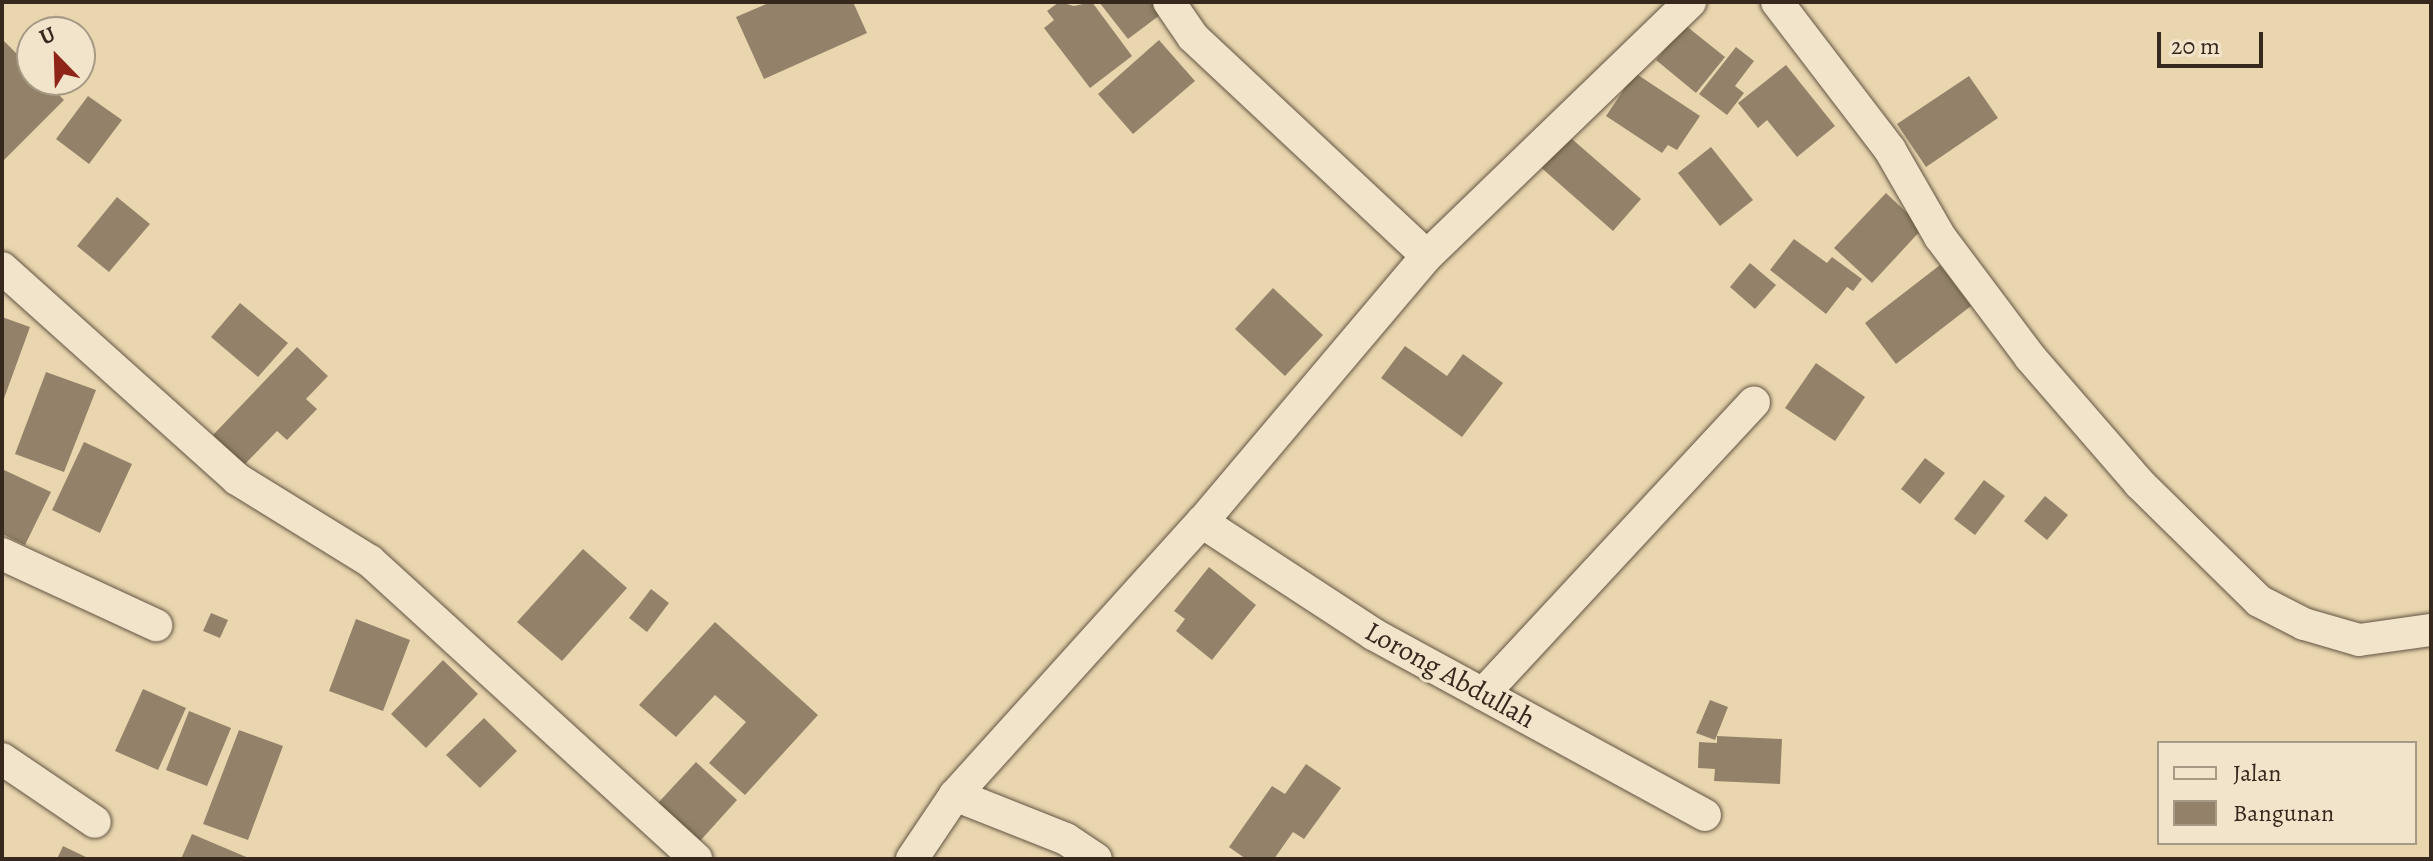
<!DOCTYPE html>
<html>
<head>
<meta charset="utf-8">
<style>
	body { margin:0 }
	#map { position:relative; width:2433px; height:861px; overflow:hidden; background:#e9d6af; font-family:Alegreya,serif }
	div>[style] { position:absolute }
	[style*='--x'] { left:calc(var(--x)*1px); top:calc(var(--y)*1px); width:calc(var(--w)*1px); rotate:calc(var(--a)*1deg) }
	.building>* { inset:0; background:#938269 }
	.roads { filter:drop-shadow(0 0 2px #635442) drop-shadow(0 0 2px #635442) }
	.street>* { height:32px; margin:-16px; padding:0 16px; transform-origin:16px; border-radius:16px; background:#f1e4cb }
	span { translate:-50% -50%; white-space:nowrap; text-align:center; line-height:1.15; -webkit-text-stroke:6px #f1e4cb; paint-order:stroke }
	.street-label { font-size:28px; color:#36281d }
	.frame { position:absolute; inset:0; border:4px solid #36281d; pointer-events:none }
	.legend { position:absolute; left:2157px; top:741px; width:260px; height:104px; box-sizing:border-box; background:#f1e4cb; border:2px solid #a69985; margin:0; padding:10px 14px; list-style:none; font-size:24px; color:#36281d }
	.legend li { display:flex; align-items:center; gap:16px; height:40px }
	.legend b { width:40px; border:2px solid #a69985 }
	.north { position:absolute; left:16px; top:16px; width:80px; height:80px; box-sizing:border-box; background:#f1e4cb; border:2px solid #a69985; border-radius:50%; rotate:337deg; font-size:22px; font-weight:700; line-height:32px; text-align:center; color:#36281d }
	.north::after { content:''; display:block; margin:auto; width:28px; height:36px; background:#8f2418; clip-path:polygon(50% 0,100% 100%,50% 72%,0 100%) }
	.scale { position:absolute; left:2157px; top:32px; width:106px; height:36px; box-sizing:border-box; border:4px solid #36281d; border-top:0; padding-left:10px; font-size:24px; line-height:28px; white-space:nowrap; color:#36281d; -webkit-text-stroke:6px #f1e4cb; paint-order:stroke }
</style>
</head>
<body>
<div id="map">
	<div class="building">
		<i style="clip-path:polygon(771px 2px,853px 2px,867px 33px,764px 79px,736px 17px)"></i>
		<i style="clip-path:polygon(1059px 2px,1074px 6px,1092px 2px,1132px 56px,1090px 88px,1044px 28px,1054px 20px,1047px 11px)"></i>
		<i style="clip-path:polygon(1099px 2px,1156px 2px,1164px 12px,1128px 39px)"></i>
		<i style="clip-path:polygon(1685px 25px,1725px 57px,1696px 93px,1656px 60px)"></i>
		<i style="clip-path:polygon(2px 39px,32px 69px,32px 80px,44px 80px,64px 100px,2px 162px)"></i>
		<i style="clip-path:polygon(1159px 40px,1195px 81px,1133px 134px,1098px 94px)"></i>
		<i style="clip-path:polygon(1736px 47px,1754px 61px,1735px 86px,1744px 93px,1727px 115px,1699px 94px)"></i>
		<i style="clip-path:polygon(1786px 65px,1835px 126px,1797px 157px,1767px 120px,1758px 128px,1738px 103px)"></i>
		<i style="clip-path:polygon(1635px 73px,1700px 116px,1677px 150px,1668px 145px,1662px 153px,1606px 116px)"></i>
		<i style="clip-path:polygon(1969px 76px,1998px 118px,1926px 167px,1897px 124px)"></i>
		<i style="clip-path:polygon(88px 96px,122px 120px,89px 164px,56px 139px)"></i>
		<i style="clip-path:polygon(1565px 133px,1641px 199px,1613px 231px,1537px 164px)"></i>
		<i style="clip-path:polygon(1711px 147px,1753px 200px,1720px 226px,1678px 173px)"></i>
		<i style="clip-path:polygon(1886px 193px,1923px 228px,1872px 283px,1834px 248px)"></i>
		<i style="clip-path:polygon(117px 197px,150px 224px,109px 272px,77px 246px)"></i>
		<i style="clip-path:polygon(1794px 239px,1827px 263px,1832px 257px,1862px 279px,1853px 291px,1847px 287px,1826px 314px,1770px 270px)"></i>
		<i style="clip-path:polygon(1750px 263px,1776px 285px,1755px 309px,1730px 287px)"></i>
		<i style="clip-path:polygon(1940px 265px,1971px 306px,1896px 364px,1865px 323px)"></i>
		<i style="clip-path:polygon(1273px 288px,1323px 335px,1285px 376px,1235px 329px)"></i>
		<i style="clip-path:polygon(240px 303px,288px 343px,258px 377px,211px 337px)"></i>
		<i style="clip-path:polygon(2px 317px,30px 327px,2px 404px)"></i>
		<i style="clip-path:polygon(1405px 346px,1447px 376px,1463px 354px,1503px 383px,1462px 437px,1381px 378px)"></i>
		<i style="clip-path:polygon(297px 347px,328px 376px,306px 399px,317px 409px,287px 440px,277px 431px,244px 465px,213px 435px)"></i>
		<i style="clip-path:polygon(1816px 363px,1865px 397px,1835px 441px,1785px 408px)"></i>
		<i style="clip-path:polygon(46px 372px,96px 390px,64px 472px,15px 454px)"></i>
		<i style="clip-path:polygon(84px 442px,132px 464px,100px 533px,52px 510px)"></i>
		<i style="clip-path:polygon(1925px 458px,1945px 473px,1920px 504px,1901px 489px)"></i>
		<i style="clip-path:polygon(2px 469px,51px 492px,25px 545px,2px 534px)"></i>
		<i style="clip-path:polygon(1984px 480px,2005px 496px,1975px 535px,1954px 519px)"></i>
		<i style="clip-path:polygon(2045px 496px,2068px 515px,2047px 540px,2024px 521px)"></i>
		<i style="clip-path:polygon(583px 549px,627px 588px,562px 661px,517px 622px)"></i>
		<i style="clip-path:polygon(1209px 567px,1256px 605px,1212px 660px,1176px 631px,1185px 619px,1174px 611px)"></i>
		<i style="clip-path:polygon(651px 589px,669px 603px,647px 632px,629px 618px)"></i>
		<i style="clip-path:polygon(211px 613px,228px 620px,220px 638px,203px 631px)"></i>
		<i style="clip-path:polygon(356px 619px,410px 640px,383px 711px,329px 691px)"></i>
		<i style="clip-path:polygon(715px 622px,818px 715px,745px 795px,709px 763px,746px 722px,715px 695px,676px 737px,639px 705px)"></i>
		<i style="clip-path:polygon(443px 660px,478px 694px,426px 748px,391px 714px)"></i>
		<i style="clip-path:polygon(143px 689px,186px 708px,158px 770px,115px 751px)"></i>
		<i style="clip-path:polygon(1710px 700px,1728px 707px,1715px 740px,1696px 733px)"></i>
		<i style="clip-path:polygon(189px 711px,231px 728px,207px 786px,166px 770px)"></i>
		<i style="clip-path:polygon(484px 718px,517px 751px,480px 788px,446px 755px)"></i>
		<i style="clip-path:polygon(239px 730px,283px 746px,248px 840px,203px 824px)"></i>
		<i style="clip-path:polygon(1717px 736px,1782px 739px,1780px 784px,1714px 781px,1715px 769px,1698px 768px,1699px 742px,1717px 743px)"></i>
		<i style="clip-path:polygon(696px 762px,737px 800px,700px 841px,658px 803px)"></i>
		<i style="clip-path:polygon(1306px 764px,1341px 788px,1304px 839px,1293px 832px,1274px 859px,1246px 859px,1229px 847px,1272px 786px,1285px 794px)"></i>
		<i style="clip-path:polygon(192px 834px,251px 859px,181px 859px)"></i>
		<i style="clip-path:polygon(63px 846px,90px 859px,57px 859px)"></i>
	</div>
	<div class="roads">
		<div class="street">
			<i style="--x:1169;--y:2;--w:42;--a:55.6"></i>
			<i style="--x:1193;--y:37;--w:320;--a:43.1"></i>
			<i style="--x:1777;--y:2;--w:186;--a:52.6"></i>
			<i style="--x:1890;--y:150;--w:100;--a:60.1"></i>
			<i style="--x:1940;--y:237;--w:150;--a:53.1"></i>
			<i style="--x:2030;--y:357;--w:167;--a:49.1"></i>
			<i style="--x:2139;--y:483;--w:168;--a:44.5"></i>
			<i style="--x:2259;--y:601;--w:51;--a:27.1"></i>
			<i style="--x:2304;--y:624;--w:57;--a:16.2"></i>
			<i style="--x:2359;--y:640;--w:73;--a:-7.9"></i>
			<i style="--x:2;--y:268;--w:316;--a:41.9"></i>
			<i style="--x:237;--y:479;--w:156;--a:31.7"></i>
			<i style="--x:370;--y:561;--w:442;--a:42.4"></i>
			<i style="--x:1202;--y:522;--w:204;--a:33.2"></i>
			<i style="--x:1373;--y:634;--w:378;--a:28.6"></i>
			<i style="--x:2;--y:554;--w:170;--a:24.8"></i>
			<i style="--x:1483;--y:694;--w:398;--a:-47.1"></i>
			<i style="--x:2;--y:759;--w:112;--a:34.1"></i>
			<i style="--x:955;--y:795;--w:119;--a:21.6"></i>
			<i style="--x:1066;--y:839;--w:36;--a:34"></i>
			<i style="--x:912;--y:859;--w:77;--a:-56.1"></i>
			<i style="--x:955;--y:795;--w:368;--a:-47.9"></i>
			<i style="--x:1202;--y:522;--w:348;--a:-49.8"></i>
			<i style="--x:1427;--y:256;--w:366;--a:-44"></i>
		</div>
	</div>
	<div class="street-label">
		<span style="left:1450px;top:675px;rotate:29deg">Lorong Abdullah</span>
	</div>
	<div class="frame"></div>
	<ul class="legend">
	<li><b style="height:10px;background:#f1e4cb"></b>Jalan</li>
	<li><b style="height:22px;background:#938269"></b>Bangunan</li>
	</ul>
	<div class="north">U</div>
	<div class="scale">20 m</div>
</div>
</body>
</html>
